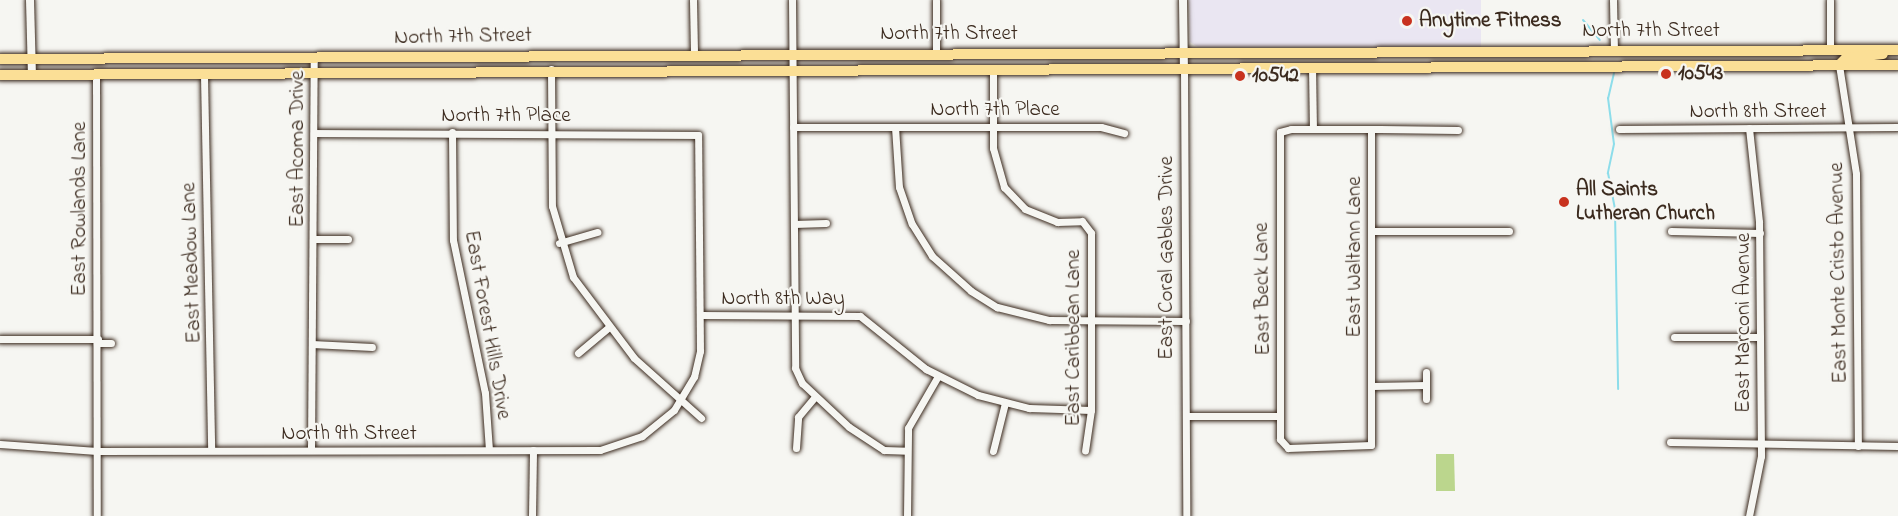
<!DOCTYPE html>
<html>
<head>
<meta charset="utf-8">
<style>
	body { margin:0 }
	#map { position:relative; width:1898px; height:516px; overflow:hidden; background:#f6f6f2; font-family:"Indie Flower",sans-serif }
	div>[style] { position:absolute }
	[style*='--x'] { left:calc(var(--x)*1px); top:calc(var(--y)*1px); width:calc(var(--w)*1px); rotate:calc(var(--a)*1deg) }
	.built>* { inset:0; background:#eae6f2 }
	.green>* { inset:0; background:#bbd68d }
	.stream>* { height:2px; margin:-1px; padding:0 1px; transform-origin:1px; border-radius:1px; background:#8dddea }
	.roads { filter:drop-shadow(0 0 2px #3b2a1e) drop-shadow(0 0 2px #3b2a1e) }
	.minor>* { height:7px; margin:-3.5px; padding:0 3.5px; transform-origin:3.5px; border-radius:3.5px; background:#f6f6f2 }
	.tertiary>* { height:8px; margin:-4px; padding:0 4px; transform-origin:4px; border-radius:4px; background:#f6f6f2 }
	.primary>* { height:10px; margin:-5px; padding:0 5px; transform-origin:5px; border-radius:5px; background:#fbdf96 }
	.dots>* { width:16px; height:16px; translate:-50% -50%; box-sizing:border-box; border:3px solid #f6f6f2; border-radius:50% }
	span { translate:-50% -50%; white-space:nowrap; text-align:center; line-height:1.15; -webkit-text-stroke:4.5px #f6f6f2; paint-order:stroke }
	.poi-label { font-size:21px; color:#3b2a1e; font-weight:700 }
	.left { translate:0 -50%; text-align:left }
	.street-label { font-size:21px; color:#3b2a1e }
</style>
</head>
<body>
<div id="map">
	<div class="built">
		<i style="clip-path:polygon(1189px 0,1481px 0,1481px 47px,1198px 47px,1190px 42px)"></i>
	</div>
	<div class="green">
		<i style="clip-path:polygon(1436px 454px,1454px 454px,1455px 491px,1436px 491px)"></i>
	</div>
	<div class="stream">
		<i style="--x:1583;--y:20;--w:26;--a:50"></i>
		<i style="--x:1614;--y:73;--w:26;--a:103"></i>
		<i style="--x:1608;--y:98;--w:46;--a:82.6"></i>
		<i style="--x:1614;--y:144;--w:30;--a:102"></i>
		<i style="--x:1608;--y:173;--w:38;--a:79"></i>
		<i style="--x:1615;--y:210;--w:179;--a:89"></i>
	</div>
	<div class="roads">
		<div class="minor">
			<i style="--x:693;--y:0;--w:54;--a:88.9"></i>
			<i style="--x:792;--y:0;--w:368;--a:89.5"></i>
			<i style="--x:795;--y:368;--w:17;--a:65"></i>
			<i style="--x:802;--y:383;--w:64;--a:43.1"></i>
			<i style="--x:849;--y:427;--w:42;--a:33.3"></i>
			<i style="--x:884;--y:450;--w:23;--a:2"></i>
			<i style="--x:936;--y:0;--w:53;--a:90"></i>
			<i style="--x:1613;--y:0;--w:50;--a:88.9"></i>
			<i style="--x:1830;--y:49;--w:49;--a:-90"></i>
			<i style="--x:1839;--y:65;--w:110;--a:81.1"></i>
			<i style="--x:1856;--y:174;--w:272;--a:89.6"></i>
			<i style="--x:1312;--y:67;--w:62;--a:89.1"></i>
			<i style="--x:993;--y:68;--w:80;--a:90"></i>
			<i style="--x:993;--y:148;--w:41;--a:74.2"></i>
			<i style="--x:1004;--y:187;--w:30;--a:46"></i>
			<i style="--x:1025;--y:209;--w:35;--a:22"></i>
			<i style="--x:1057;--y:222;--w:25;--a:-2"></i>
			<i style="--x:1082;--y:221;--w:15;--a:53"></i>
			<i style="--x:1091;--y:233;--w:177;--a:90"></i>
			<i style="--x:1091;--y:410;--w:41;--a:98.3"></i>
			<i style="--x:1184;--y:68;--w:448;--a:89.7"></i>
			<i style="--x:551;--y:69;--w:137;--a:89.6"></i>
			<i style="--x:552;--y:206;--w:74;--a:73.5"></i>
			<i style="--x:573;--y:277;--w:101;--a:53"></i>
			<i style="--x:634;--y:358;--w:90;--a:41.8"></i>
			<i style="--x:96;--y:75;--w:441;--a:89.9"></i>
			<i style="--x:204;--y:75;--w:374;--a:88.9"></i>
			<i style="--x:793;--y:127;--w:308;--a:0"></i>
			<i style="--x:1101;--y:127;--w:24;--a:15"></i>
			<i style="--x:895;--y:127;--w:60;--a:86.2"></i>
			<i style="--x:899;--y:187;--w:39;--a:71"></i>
			<i style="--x:912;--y:224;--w:38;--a:58"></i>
			<i style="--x:932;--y:256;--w:52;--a:41.9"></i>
			<i style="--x:971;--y:291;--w:31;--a:32"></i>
			<i style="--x:997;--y:307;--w:54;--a:14"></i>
			<i style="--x:1049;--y:320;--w:137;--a:0.4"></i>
			<i style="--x:1749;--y:128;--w:95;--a:83.9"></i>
			<i style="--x:1759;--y:222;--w:234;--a:89.5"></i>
			<i style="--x:1761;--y:456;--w:61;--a:101.3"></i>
			<i style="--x:1371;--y:129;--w:316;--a:90"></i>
			<i style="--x:1371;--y:445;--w:83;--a:177.9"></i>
			<i style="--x:1288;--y:448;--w:12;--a:-132"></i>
			<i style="--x:1280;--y:439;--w:307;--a:-90"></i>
			<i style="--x:1280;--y:132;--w:11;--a:-15"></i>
			<i style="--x:1291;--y:129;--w:89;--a:0"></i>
			<i style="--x:1380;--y:129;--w:78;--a:0.7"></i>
			<i style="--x:1619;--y:129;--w:279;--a:-0.4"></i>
			<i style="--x:452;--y:132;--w:108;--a:89.5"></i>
			<i style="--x:453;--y:240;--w:156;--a:78.2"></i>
			<i style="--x:485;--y:393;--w:57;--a:86"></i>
			<i style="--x:794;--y:224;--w:32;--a:-2"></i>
			<i style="--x:1371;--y:231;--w:138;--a:0"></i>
			<i style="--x:1671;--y:231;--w:89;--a:1.3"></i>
			<i style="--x:314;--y:239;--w:34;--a:0"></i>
			<i style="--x:559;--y:243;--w:40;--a:-16"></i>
			<i style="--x:700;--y:315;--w:160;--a:0.4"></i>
			<i style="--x:860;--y:316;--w:85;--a:38.8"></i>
			<i style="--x:926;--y:369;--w:58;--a:26.6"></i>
			<i style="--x:978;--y:395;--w:53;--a:14.3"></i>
			<i style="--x:1029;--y:408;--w:62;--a:1.8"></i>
			<i style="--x:1674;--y:337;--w:86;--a:0"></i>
			<i style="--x:0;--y:339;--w:98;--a:0"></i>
			<i style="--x:98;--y:343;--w:13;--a:0"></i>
			<i style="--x:312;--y:344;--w:60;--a:2.9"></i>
			<i style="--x:578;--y:353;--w:40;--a:-40"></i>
			<i style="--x:1426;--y:372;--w:27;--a:90"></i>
			<i style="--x:1372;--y:386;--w:54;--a:-1.1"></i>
			<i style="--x:1186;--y:416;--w:94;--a:0"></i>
			<i style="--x:1670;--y:442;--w:228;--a:1"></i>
			<i style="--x:0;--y:444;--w:97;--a:4.1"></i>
			<i style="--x:97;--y:451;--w:503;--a:-0.11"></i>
			<i style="--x:600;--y:450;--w:44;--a:-18.4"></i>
			<i style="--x:642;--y:436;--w:41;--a:-39.1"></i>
			<i style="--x:674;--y:410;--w:39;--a:-59"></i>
			<i style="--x:694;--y:377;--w:27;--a:-77"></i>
			<i style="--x:700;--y:351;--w:216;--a:-90.5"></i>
			<i style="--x:698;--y:135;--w:384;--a:-179.7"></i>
			<i style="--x:796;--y:448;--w:31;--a:-86"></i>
			<i style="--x:798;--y:417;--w:26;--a:-50"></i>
			<i style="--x:311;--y:450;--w:390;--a:-89.6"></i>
			<i style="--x:993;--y:451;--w:49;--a:-76"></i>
			<i style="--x:532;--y:516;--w:66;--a:-89.1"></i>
			<i style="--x:907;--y:516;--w:88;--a:-89.3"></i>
			<i style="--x:908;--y:428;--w:60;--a:-60"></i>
		</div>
		<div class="tertiary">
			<i style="--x:30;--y:0;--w:75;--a:88.5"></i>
			<i style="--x:1183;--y:0;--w:68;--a:89.2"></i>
		</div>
		<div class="primary">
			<i style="--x:0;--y:59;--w:1898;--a:-0.27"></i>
			<i style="--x:1839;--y:65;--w:10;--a:-45"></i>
			<i style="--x:1846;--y:58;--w:37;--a:-6"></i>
			<i style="--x:0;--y:75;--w:1898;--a:-0.3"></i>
		</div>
	</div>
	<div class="dots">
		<i style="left:1407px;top:21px;background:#c8321e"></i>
		<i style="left:1666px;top:74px;background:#c8321e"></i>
		<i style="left:1240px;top:76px;background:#c8321e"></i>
		<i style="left:1564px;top:202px;background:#c8321e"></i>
	</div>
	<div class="poi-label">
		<span class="left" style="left:1419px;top:21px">Anytime Fitness</span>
		<span class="left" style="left:1678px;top:74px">10543</span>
		<span class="left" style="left:1252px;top:76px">10542</span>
		<span class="left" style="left:1576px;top:202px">All Saints<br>Lutheran Church</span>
	</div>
	<div class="street-label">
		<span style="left:1651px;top:31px">North 7th Street</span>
		<span style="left:949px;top:34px">North 7th Street</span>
		<span style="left:463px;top:37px;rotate:-1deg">North 7th Street</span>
		<span style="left:995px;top:110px">North 7th Place</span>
		<span style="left:1758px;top:112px">North 8th Street</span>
		<span style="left:506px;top:116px">North 7th Place</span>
		<span style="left:298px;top:149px;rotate:-90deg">East Acoma Drive</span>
		<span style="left:80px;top:209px;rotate:-90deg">East Rowlands Lane</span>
		<span style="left:1355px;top:257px;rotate:-90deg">East Waltann Lane</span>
		<span style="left:1167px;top:258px;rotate:-90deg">East Coral Gables Drive</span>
		<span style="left:192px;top:263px;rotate:-92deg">East Meadow Lane</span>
		<span style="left:1839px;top:273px;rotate:-91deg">East Monte Cristo Avenue</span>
		<span style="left:1263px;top:289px;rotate:-91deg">East Beck Lane</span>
		<span style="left:783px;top:299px">North 8th Way</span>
		<span style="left:1744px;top:323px;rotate:-90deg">East Marconi Avenue</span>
		<span style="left:487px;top:325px;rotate:80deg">East Forest Hills Drive</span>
		<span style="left:1074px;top:338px;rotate:-90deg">East Caribbean Lane</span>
		<span style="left:349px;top:434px">North 9th Street</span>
	</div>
</div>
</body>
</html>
